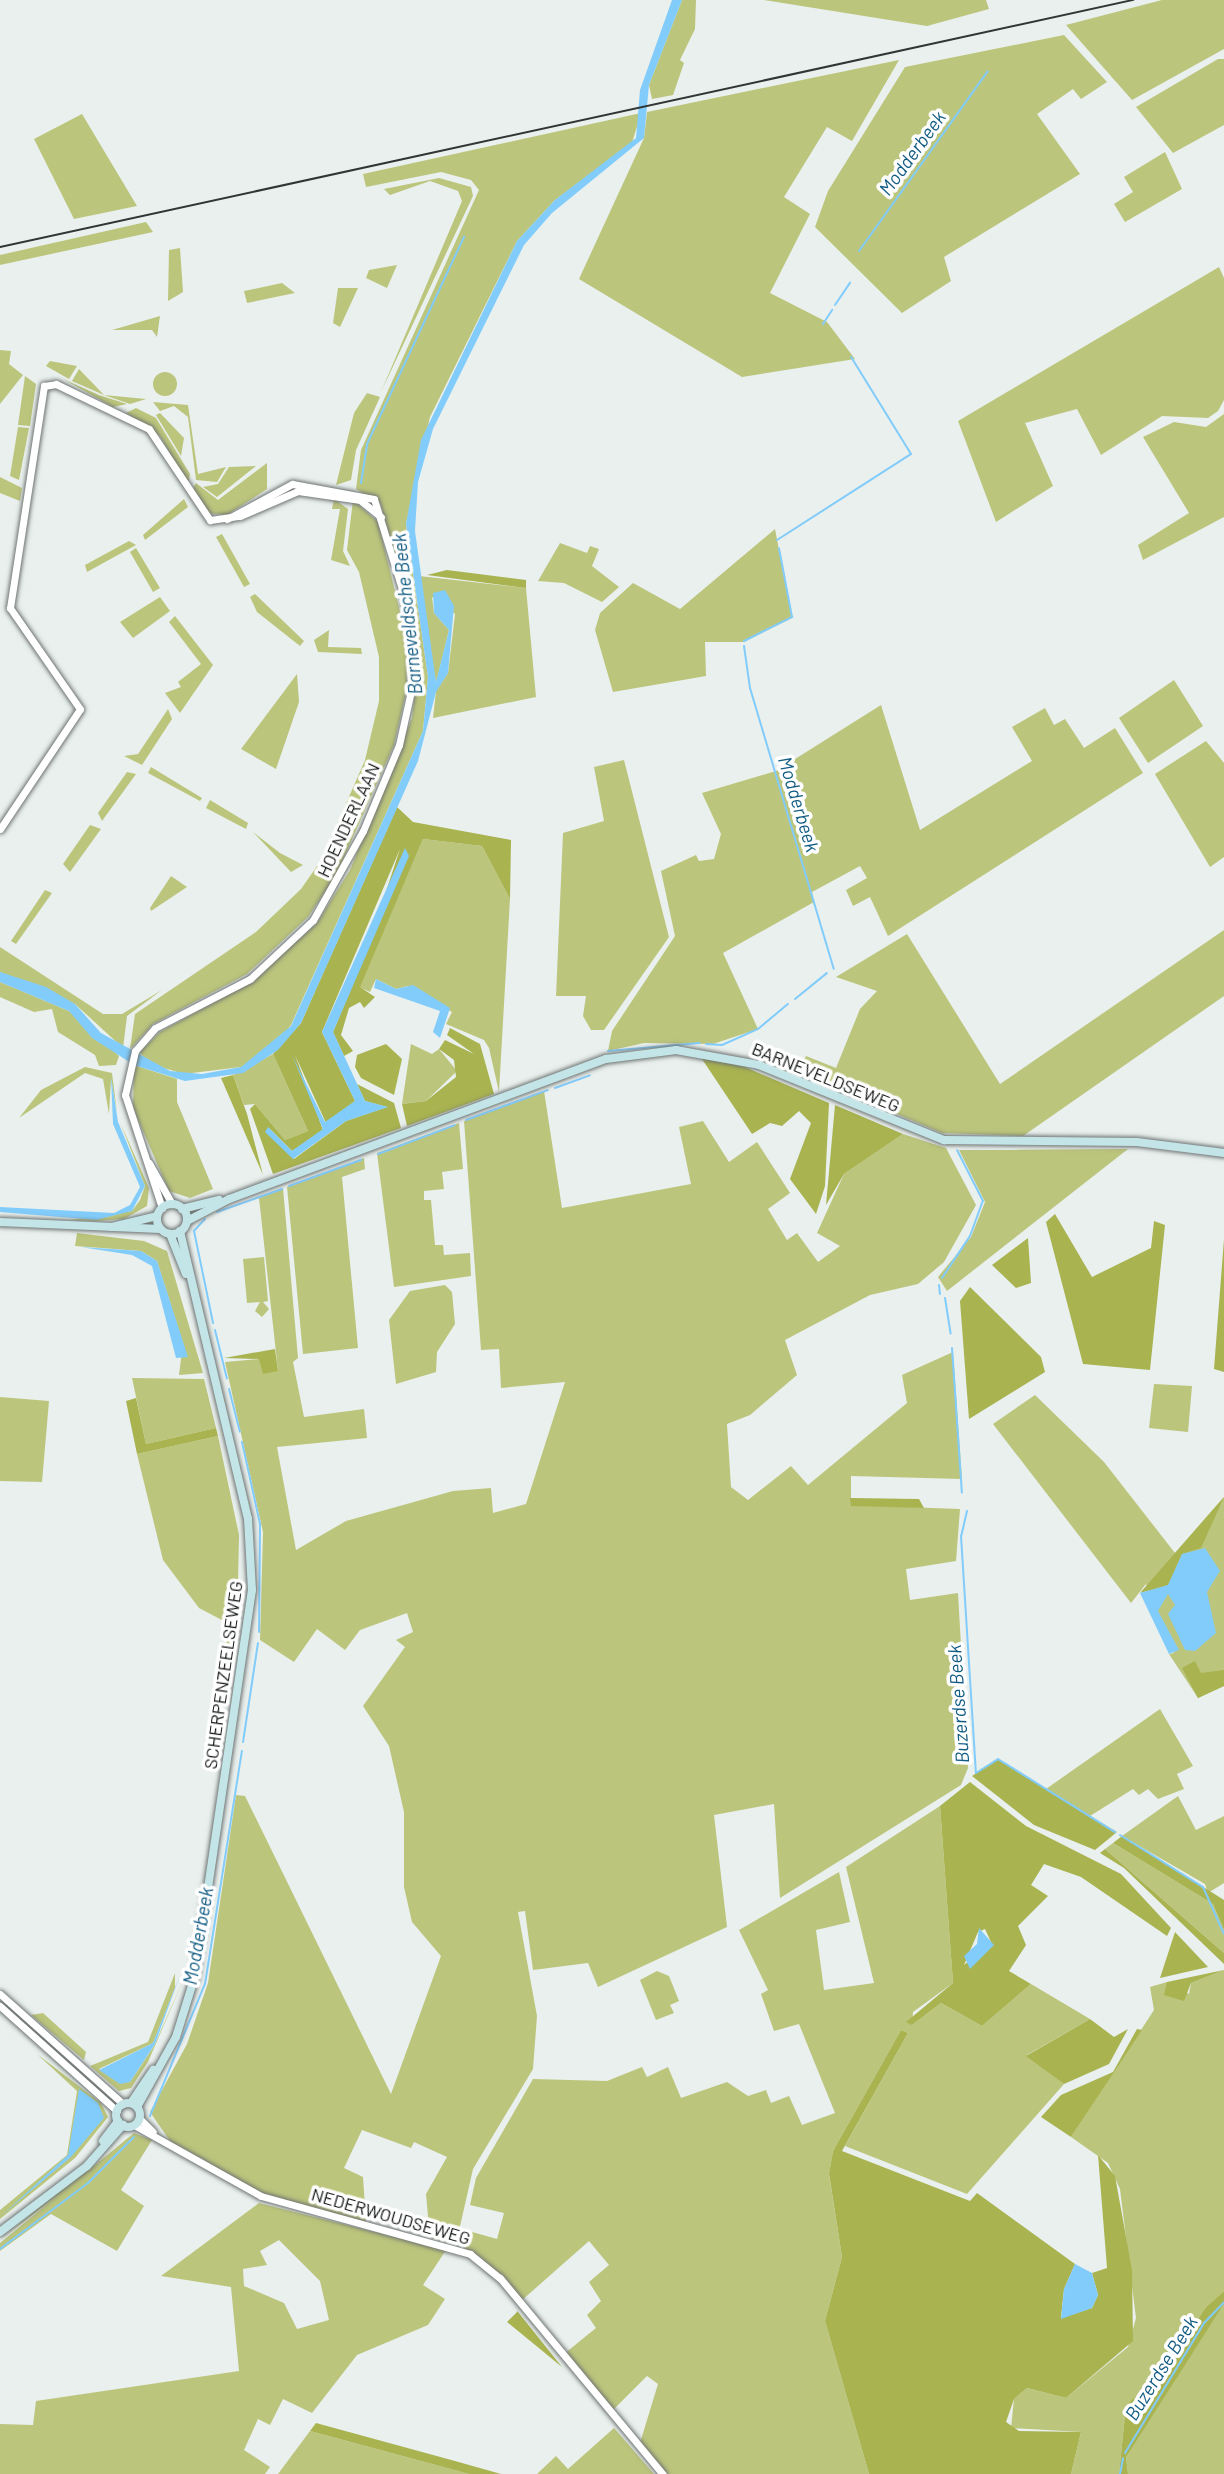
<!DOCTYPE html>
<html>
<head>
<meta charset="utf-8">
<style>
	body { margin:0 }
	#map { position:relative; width:1224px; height:2474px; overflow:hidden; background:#e9f0ee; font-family:Barlow,sans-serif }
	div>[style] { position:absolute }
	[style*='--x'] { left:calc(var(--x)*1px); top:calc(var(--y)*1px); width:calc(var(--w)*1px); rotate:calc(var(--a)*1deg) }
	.green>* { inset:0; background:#bcc57c }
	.round { border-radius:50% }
	.forest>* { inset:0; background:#a9b350 }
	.water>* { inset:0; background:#82ccfb }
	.stream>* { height:2px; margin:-1px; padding:0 1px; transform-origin:1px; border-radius:1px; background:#82ccfb }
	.roads { filter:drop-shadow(0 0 2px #6e7472) drop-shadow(0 0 2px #6e7472) }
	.tertiary>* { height:7px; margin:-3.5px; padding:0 3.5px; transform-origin:3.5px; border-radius:3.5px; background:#fff }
	.secondary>* { height:8px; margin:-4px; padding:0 4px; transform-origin:4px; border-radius:4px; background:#c4e5e8 }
	.secondary>.ring { margin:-4px; padding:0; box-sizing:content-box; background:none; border:8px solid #c4e5e8; border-radius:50% }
	.rail>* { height:2px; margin:-1px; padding:0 1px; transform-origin:1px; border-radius:1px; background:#313534 }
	span { translate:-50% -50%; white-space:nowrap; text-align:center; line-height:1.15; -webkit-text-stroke:7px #fff; paint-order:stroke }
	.street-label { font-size:18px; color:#131615 }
	.water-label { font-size:19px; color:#125c83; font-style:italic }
</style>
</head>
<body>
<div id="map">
	<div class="green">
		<i style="clip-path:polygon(682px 0,696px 0,695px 29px,680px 60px,684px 63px,673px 95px,652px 99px,649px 85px)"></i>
		<i style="clip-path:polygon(764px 0,986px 0,989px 9px,927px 26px)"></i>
		<i style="clip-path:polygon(1162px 0,1224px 0,1224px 49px,1132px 100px,1066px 25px)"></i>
		<i style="clip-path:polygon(1064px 35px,1107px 82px,1081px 99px,1073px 89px,1037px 114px,1080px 174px,944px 257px,951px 281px,902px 313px,815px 227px,828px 191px,905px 67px)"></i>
		<i style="clip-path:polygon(1218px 59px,1224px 59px,1224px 125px,1173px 153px,1136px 107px)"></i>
		<i style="clip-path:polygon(899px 60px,852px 141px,827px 127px,784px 197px,810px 214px,770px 293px,827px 322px,855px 359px,742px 377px,579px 279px,644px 138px,647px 112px)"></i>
		<i style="clip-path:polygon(641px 113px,632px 143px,555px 200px,517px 241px,430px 417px,406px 524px,428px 677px,423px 731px,291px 1025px,274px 1046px,241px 1067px,184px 1074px,147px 1063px,140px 1052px,160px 1032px,253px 981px,317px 923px,350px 870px,412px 718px,418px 668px,409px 603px,380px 503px,356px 489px,361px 450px,479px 190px,471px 180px,441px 172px,366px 187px,363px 174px)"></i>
		<i style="clip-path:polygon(82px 114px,137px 206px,74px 219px,34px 139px)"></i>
		<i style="clip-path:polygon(1165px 152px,1182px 189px,1125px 222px,1114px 204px,1133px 192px,1124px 177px)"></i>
		<i style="clip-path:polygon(439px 178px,471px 187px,473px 196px,381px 392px,462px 201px,458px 191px,430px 181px,390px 195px,384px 189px)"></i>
		<i style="clip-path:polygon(146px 222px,153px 232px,0 265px,0 255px)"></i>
		<i style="clip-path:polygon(180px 248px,183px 292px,168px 301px,169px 250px)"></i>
		<i style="clip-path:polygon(397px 265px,387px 288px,366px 278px,369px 270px)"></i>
		<i style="clip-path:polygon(1219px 267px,1224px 278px,1224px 400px,1218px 411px,1208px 418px,1162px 416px,1101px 455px,1077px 409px,1025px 423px,1053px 486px,996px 522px,958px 421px)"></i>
		<i style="clip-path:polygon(282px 283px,295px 293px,247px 303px,244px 291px)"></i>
		<i style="clip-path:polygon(338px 288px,358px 288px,340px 327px,333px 323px)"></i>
		<i style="clip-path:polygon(160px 316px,157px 337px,152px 330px,112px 330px)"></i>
		<i style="clip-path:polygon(0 350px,11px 351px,9px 364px,23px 375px,0 404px)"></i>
		<i style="clip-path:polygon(50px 361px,77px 366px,69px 379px,46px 366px)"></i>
		<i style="clip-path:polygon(79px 369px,104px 395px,146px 399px,130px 404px,104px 395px,72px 381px)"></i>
		<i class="round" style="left:153px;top:372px;width:24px;height:24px"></i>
		<i style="clip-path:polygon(25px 376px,36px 384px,30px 426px,18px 425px)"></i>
		<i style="clip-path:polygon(63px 379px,99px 395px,127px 404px,113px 407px)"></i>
		<i style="clip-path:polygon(367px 393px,380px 397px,356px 450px,351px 480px,336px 485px,354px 413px)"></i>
		<i style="clip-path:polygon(153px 402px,188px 405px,198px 474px,226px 467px,217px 482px,196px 480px,188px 417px,174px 406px,160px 411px)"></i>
		<i style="clip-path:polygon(136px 408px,156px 418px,190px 474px,188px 486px,160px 436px,126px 413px)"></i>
		<i style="clip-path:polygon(160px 413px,184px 438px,181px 456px,156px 415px)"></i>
		<i style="clip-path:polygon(1224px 414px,1224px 517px,1143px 560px,1138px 545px,1189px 513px,1143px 437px,1174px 422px,1206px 427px)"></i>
		<i style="clip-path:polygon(18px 427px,29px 428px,19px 480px,10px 476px)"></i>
		<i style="clip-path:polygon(267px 463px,267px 489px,227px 515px,206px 513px,191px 492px,196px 483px,218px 500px)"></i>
		<i style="clip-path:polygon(256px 466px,217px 497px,203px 487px,218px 484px,229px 467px)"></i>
		<i style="clip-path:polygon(0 477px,22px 488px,20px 501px,0 493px)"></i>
		<i style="clip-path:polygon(184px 499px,188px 507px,145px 540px,143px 535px)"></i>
		<i style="clip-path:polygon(334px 499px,348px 509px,343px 551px,350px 566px,331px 560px,340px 509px,332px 509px)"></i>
		<i style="clip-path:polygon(353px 500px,378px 522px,407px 640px,407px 688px,394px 745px,336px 875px,308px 917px,247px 974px,153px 1024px,130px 1049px,135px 1014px,256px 932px,301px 889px,322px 859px,365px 760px,379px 701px,379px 657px,359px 572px,347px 550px)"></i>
		<i style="clip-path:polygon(775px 529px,792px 618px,744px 642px,705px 642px,706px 676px,613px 692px,595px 630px,600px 613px,633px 583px,680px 609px)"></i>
		<i style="clip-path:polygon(222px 534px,250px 584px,244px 587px,216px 537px)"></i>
		<i style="clip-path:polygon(129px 541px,136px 545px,87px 572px,85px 565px)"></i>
		<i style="clip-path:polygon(560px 543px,587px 553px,590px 546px,599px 549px,592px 566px,619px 587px,602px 602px,564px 583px,538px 581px)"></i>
		<i style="clip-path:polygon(136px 548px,160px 588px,153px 592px,130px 552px)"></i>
		<i style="clip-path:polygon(419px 576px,526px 588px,536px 697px,433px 718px,436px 691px,448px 673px,455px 614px,432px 597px,434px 613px,449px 630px,436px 683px)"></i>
		<i style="clip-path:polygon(255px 594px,304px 641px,300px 646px,257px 612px,250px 597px)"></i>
		<i style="clip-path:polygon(160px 597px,170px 611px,133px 638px,120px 622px)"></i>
		<i style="clip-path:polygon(175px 616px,213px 665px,180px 713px,165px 693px,181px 687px,178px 682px,201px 664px,169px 622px)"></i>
		<i style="clip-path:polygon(329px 630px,328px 647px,361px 648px,362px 654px,318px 652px,314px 640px)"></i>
		<i style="clip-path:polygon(297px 674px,299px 702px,276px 769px,241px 749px)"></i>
		<i style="clip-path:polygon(1174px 680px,1203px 726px,1148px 763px,1119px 718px)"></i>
		<i style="clip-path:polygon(881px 705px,920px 830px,1032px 761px,1012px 727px,1045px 708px,1054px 725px,1065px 719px,1084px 748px,1115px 728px,1143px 773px,888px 936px,870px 897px,853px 906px,846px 890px,867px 878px,860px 866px,812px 892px,814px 902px,723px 953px,758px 1029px,713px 1044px,644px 1043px,608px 1051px,612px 1031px,675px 936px,661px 871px,696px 855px,699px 861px,714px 859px,721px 834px,702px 793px,776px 771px)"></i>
		<i style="clip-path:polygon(168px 709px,172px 719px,142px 765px,124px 756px,138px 754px)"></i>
		<i style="clip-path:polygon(1206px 741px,1224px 763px,1224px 857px,1210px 867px,1155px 774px)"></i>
		<i style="clip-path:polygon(624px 760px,669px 937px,604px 1030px,591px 1030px,583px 1016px,586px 996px,556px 996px,563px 833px,604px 821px,594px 767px)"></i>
		<i style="clip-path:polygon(151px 767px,202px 798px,200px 801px,148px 773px)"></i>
		<i style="clip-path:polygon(127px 772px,136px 774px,102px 821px,98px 813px)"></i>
		<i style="clip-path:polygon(210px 800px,248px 823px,246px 829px,206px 808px)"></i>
		<i style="clip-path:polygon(90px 825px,101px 829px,70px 872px,63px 864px)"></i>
		<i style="clip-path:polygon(253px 832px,280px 853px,303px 865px,291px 872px)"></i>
		<i style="clip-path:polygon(423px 839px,482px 846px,510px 899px,499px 1092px,489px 1048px,484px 1040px,446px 1024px,452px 1012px,408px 986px,396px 989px,376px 979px,370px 992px,359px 987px)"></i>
		<i style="clip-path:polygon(171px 876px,187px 887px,151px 911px,150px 908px)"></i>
		<i style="clip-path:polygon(45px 890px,52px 893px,16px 944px,11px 941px)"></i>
		<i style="clip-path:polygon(1224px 930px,1224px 996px,1023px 1136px,942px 1133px,797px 1072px,806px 1056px,836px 1068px,860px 1009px,877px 991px,836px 977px,907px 934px,1000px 1084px)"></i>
		<i style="clip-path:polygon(0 947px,103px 1014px,122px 1014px,162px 990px,127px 1016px,123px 1048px,75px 1004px,0 972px)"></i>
		<i style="clip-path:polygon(0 982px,69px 1011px,119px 1056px,116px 1065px,99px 1066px,95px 1055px,58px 1032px,52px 1009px,34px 1012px,0 997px)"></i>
		<i style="clip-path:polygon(411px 1044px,432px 1054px,439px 1049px,457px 1071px,426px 1101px,402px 1104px)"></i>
		<i style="clip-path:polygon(273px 1054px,308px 1131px,285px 1140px,255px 1104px,244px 1105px,233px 1075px)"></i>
		<i style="clip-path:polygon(134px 1065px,177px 1079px,177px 1102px,213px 1189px,190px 1198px,169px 1191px,133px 1108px)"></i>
		<i style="clip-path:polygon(85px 1067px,112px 1073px,117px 1112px,111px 1079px,109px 1114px,103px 1079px,85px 1073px,19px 1118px,41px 1090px)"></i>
		<i style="clip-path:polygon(544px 1091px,562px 1208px,691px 1184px,679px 1127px,703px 1121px,729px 1162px,757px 1142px,790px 1193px,768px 1209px,787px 1240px,797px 1233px,818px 1262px,840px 1246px,817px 1233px,844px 1174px,903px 1134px,946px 1148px,976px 1205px,944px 1262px,918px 1284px,870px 1295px,785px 1340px,797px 1375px,750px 1415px,727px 1424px,731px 1487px,748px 1500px,791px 1466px,808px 1485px,907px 1403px,902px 1375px,953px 1352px,962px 1479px,851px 1476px,851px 1505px,960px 1509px,956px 1561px,906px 1569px,910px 1600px,958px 1593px,968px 1768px,961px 1785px,780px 1898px,774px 1804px,714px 1815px,727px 1927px,598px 1987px,588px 1963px,533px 1970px,525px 1911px,518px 1912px,537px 2016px,533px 2069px,473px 2169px,456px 2244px,430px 2238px,426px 2194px,447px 2157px,414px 2142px,411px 2148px,362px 2130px,344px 2168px,363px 2177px,366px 2222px,272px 2199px,170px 2141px,150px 2112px,187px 2044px,208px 1983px,236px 1795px,245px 1796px,391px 2094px,441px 1956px,412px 1922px,404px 1887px,404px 1812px,389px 1746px,363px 1706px,405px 1647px,396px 1640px,413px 1632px,407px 1613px,360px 1630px,345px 1650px,317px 1629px,294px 1662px,260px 1640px,263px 1532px,225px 1362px,259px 1359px,278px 1371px,259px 1198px,283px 1188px,298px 1358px,293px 1362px,304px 1417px,364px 1409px,367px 1438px,277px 1447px,296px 1550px,346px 1521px,453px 1491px,491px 1488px,493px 1513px,526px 1504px,565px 1382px,501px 1388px,499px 1349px,481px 1350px,464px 1121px)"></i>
		<i style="clip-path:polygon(120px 1122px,149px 1188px,147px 1206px,124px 1219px,96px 1221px,70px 1220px,132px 1211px,140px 1200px,145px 1186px)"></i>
		<i style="clip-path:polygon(459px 1123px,463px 1169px,442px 1172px,444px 1189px,424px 1191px,424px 1200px,431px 1200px,435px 1245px,443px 1245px,444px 1255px,470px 1253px,471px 1276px,394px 1287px,377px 1153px)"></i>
		<i style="clip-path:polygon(1128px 1149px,947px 1291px,938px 1277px,971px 1237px,985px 1202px,959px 1150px)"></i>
		<i style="clip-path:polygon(364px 1158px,365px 1169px,342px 1177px,358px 1348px,303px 1354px,287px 1187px)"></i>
		<i style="clip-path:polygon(77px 1233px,144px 1241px,167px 1251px,203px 1373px,179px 1375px,183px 1343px,157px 1261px,141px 1251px,75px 1246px)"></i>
		<i style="clip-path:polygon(264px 1257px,268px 1301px,263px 1302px,269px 1309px,262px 1317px,255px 1311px,260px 1302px,247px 1303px,243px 1259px)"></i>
		<i style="clip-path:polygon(445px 1285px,452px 1292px,455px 1324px,437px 1352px,436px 1372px,396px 1384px,389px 1320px,410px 1291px)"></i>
		<i style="clip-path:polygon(132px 1378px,204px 1379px,216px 1428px,146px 1444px)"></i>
		<i style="clip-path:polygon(1154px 1384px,1192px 1386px,1188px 1432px,1149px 1428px)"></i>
		<i style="clip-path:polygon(1035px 1395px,1104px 1462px,1175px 1553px,1224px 1497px,1224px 1686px,1198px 1698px,1169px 1654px,1174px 1653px,1146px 1584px,1131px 1603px,993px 1424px)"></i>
		<i style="clip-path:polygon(0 1397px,49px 1401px,42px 1482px,0 1481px)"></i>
		<i style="clip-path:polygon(218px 1436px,239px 1535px,237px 1628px,199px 1608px,163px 1560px,137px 1454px)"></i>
		<i style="clip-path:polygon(229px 1636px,235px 1639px,228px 1686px,214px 1680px)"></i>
		<i style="clip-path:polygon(1160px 1709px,1193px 1766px,1177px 1774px,1184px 1789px,1158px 1799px,1148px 1789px,1139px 1795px,1133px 1789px,1090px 1816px,1046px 1789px)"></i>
		<i style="clip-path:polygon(1178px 1796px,1196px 1830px,1224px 1816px,1224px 1883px,1208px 1893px,1205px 1884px,1122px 1836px)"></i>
		<i style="clip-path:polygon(940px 1806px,953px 1983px,913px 2012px,912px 2025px,941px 2003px,982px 2026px,1031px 1984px,1090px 2019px,1027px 2055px,1064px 2084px,967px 2194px,845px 2146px,908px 2033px,901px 2030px,833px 2151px,829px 2175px,842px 2257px,825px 2321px,869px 2474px,664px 2474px,640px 2443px,658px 2384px,647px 2376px,611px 2412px,564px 2354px,596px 2328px,587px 2315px,601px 2301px,589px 2282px,609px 2265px,589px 2241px,521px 2301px,462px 2246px,465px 2230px,497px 2239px,504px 2213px,470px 2205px,476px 2178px,533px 2079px,607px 2081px,642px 2067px,647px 2077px,668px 2067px,681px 2098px,727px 2082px,748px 2096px,766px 2090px,771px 2103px,789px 2096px,802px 2125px,835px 2113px,799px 2024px,774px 2031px,761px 1994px,768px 1990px,739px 1930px,839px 1872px,850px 1922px,816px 1930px,824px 1990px,874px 1983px,846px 1867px)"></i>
		<i style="clip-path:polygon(1113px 1843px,1213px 1904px,1224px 1930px,1224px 1953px,1105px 1849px)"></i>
		<i style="clip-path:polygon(1224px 1970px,1224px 2291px,1206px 2307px,1162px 2372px,1126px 2405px,1119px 2474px,1071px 2474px,1081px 2432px,1011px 2428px,1014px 2399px,1027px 2388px,1066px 2398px,1128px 2347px,1136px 2318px,1120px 2189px,1108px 2163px,1071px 2137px,1154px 2010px,1150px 1987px,1167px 1982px,1189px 1994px,1191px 1983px)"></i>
		<i style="clip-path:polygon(657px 1971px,669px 1976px,679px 2001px,670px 2005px,674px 2013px,656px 2020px,640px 1980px)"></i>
		<i style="clip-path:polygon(175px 1973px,175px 1988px,153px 2043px,99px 2069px,120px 2083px,130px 2082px,154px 2046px,185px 1976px,148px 2062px,131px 2088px,119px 2091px,90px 2066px,148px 2042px)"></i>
		<i style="clip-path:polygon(43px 2013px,86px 2052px,84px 2060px,31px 2015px)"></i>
		<i style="clip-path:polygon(37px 2054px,101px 2103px,108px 2117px,75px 2158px,0 2219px,0 2210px,67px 2155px,77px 2091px)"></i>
		<i style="clip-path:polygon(134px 2133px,152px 2140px,121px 2190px,144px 2206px,117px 2251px,51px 2214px,0 2251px,0 2243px)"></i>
		<i style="clip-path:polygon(117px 2135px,87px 2173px,0 2240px,84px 2171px)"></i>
		<i style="clip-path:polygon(evenodd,259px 2203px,446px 2250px,423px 2285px,445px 2299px,428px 2325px,357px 2355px,312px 2413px,283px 2399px,270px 2425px,258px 2419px,244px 2450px,270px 2467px,265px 2474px,0 2474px,0 2424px,33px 2425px,36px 2401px,239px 2371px,231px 2287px,161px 2276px,259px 2203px,279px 2240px,320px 2281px,329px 2320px,297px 2329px,284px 2303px,244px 2286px,243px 2269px,267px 2265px,260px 2251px,279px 2240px)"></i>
		<i style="clip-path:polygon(1224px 2304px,1224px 2474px,1128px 2474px,1126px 2457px,1134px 2442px)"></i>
		<i style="clip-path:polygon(614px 2428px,654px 2474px,537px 2474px,556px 2456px,568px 2469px)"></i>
		<i style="clip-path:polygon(310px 2431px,469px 2474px,278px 2474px)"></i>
	</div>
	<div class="forest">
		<i style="clip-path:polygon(447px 570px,526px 580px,526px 588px,427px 575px)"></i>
		<i style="clip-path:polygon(397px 807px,413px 822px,511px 840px,510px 899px,482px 846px,423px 839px,360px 987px,375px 997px,364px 1008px,360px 1002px,349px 1008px,341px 1035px,353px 1051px,344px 1056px,333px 1032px,365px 955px,400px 849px,322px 1032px,355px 1101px,326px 1123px,295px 1055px,323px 1130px,292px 1151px,268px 1127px,294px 1159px,346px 1121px,387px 1107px,365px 1101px,357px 1084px,394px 1103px,401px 1128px,273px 1174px,250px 1109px,255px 1104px,285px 1140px,308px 1131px,273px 1054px,301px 1023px)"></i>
		<i style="clip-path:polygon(450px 1028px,480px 1044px,494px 1094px,407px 1126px,402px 1104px,426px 1101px,456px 1077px,454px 1060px,439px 1049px,445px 1040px,474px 1054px,447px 1035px)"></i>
		<i style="clip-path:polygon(386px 1044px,402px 1059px,394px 1095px,361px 1078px,355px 1067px,357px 1055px)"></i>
		<i style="clip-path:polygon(700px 1056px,745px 1067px,829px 1103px,825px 1186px,816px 1214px,790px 1179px,811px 1123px,799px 1111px,782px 1126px,770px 1123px,752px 1134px)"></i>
		<i style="clip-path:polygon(233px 1075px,247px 1114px,263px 1175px,221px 1078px)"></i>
		<i style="clip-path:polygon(835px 1105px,903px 1134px,844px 1174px,826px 1205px)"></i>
		<i style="clip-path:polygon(1055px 1214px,1092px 1277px,1151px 1248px,1154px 1221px,1165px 1225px,1150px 1370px,1083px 1364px,1046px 1222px)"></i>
		<i style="clip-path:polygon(1028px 1238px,1031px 1283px,1016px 1288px,992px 1265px)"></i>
		<i style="clip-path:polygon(1224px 1239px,1224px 1372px,1214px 1369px)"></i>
		<i style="clip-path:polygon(970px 1287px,1041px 1357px,1045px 1372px,969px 1419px,960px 1301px)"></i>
		<i style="clip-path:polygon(275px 1349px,278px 1371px,263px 1374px,259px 1359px,224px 1358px)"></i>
		<i style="clip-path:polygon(136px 1398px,146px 1444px,216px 1428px,218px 1436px,137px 1454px,126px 1401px)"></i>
		<i style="clip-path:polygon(1224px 1497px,1201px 1548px,1182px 1554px,1168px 1585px,1140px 1593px)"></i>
		<i style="clip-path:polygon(850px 1498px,919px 1499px,924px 1508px,851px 1506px)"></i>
		<i style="clip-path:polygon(1195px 1661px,1201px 1673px,1224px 1670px,1224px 1686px,1198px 1698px,1182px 1668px)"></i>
		<i style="clip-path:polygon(997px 1759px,1090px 1816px,1117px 1832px,1095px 1850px,1034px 1825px,972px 1776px)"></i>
		<i style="clip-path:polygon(evenodd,970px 1782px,1026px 1826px,1121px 1874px,1171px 1928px,1167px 1936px,1081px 1877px,1044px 1864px,1031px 1885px,1048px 1896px,1018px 1926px,1026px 1945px,1009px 1971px,1031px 1984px,982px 2026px,941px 2003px,912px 2025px,906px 2022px,953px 1983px,940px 1806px,970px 1782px,985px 1929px,991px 1942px,964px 1965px,978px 1932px,985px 1929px)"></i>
		<i style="clip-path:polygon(1122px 1836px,1224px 1900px,1224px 1930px,1213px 1904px,1113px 1843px)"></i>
		<i style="clip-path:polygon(1105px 1849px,1224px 1953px,1224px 1964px,1124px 1868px,1100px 1853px)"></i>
		<i style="clip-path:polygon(1175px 1932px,1208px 1967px,1160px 1978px)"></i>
		<i style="clip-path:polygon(1224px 1970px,1191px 1983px,1184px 2001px,1164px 1995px,1167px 1982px)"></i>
		<i style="clip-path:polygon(1090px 2019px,1114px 2037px,1128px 2029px,1109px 2064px,1064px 2084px,1026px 2056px)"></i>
		<i style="clip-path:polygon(1137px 2029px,1142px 2030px,1071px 2137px,1041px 2117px,1061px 2095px,1113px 2072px)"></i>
		<i style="clip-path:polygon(901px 2030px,908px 2033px,842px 2151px,970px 2201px,977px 2193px,1075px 2264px,1064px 2289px,1061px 2318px,1092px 2308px,1098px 2295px,1092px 2273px,1107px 2268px,1098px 2155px,1115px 2176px,1132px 2270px,1133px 2341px,1066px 2398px,1027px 2388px,1014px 2399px,1006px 2422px,1019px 2431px,1081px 2432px,1071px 2474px,869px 2474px,825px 2321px,842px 2257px,829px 2174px,833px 2151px)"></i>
		<i style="clip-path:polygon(1224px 2291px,1224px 2304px,1126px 2457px,1128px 2474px,1119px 2474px,1126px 2405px,1162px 2372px,1206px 2307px)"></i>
		<i style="clip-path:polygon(518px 2311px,518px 2312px,562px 2367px,507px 2322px)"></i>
		<i style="clip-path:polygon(316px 2423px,455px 2461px,501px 2474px,469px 2474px,310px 2431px)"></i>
	</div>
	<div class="water">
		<i style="clip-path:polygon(672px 0,682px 0,649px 85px,644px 138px,552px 213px,524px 245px,433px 429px,418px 482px,415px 531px,436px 682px,449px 630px,434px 613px,433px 593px,445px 590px,454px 606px,448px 673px,436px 692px,418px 761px,301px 1023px,278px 1050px,243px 1073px,185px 1081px,134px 1065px,92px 1038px,69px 1011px,0 982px,0 972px,46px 987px,75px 1004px,101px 1033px,170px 1071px,202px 1074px,241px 1067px,291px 1026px,423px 731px,428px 677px,406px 524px,421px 440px,517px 241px,555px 200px,636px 138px,640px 90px)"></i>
		<i style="clip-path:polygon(405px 848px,409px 856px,333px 1032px,365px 1101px,388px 1107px,346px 1121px,293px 1159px,265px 1132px,268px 1127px,292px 1151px,323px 1129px,292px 1055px,325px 1122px,355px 1101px,322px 1032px)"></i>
		<i style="clip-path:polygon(376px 979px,396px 989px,413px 985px,450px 1008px,440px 1038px,433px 1032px,440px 1011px,374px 988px)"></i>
		<i style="clip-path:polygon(111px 1077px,118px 1122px,145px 1186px,132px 1211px,96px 1220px,0 1212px,0 1207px,114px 1213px,130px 1205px,140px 1187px,113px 1124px)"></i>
		<i style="clip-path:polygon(81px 1247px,141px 1251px,157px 1261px,188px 1357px,176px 1358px,152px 1266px,132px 1255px)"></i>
		<i style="clip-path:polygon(1205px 1548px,1220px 1571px,1207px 1592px,1216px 1633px,1195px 1651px,1185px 1650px,1168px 1614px,1175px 1605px,1168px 1594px,1158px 1611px,1179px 1650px,1169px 1654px,1140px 1593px,1168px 1585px,1182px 1554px)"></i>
		<i style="clip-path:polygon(979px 1928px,994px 1945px,970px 1969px,964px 1956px,977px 1944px)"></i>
		<i style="clip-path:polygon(180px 1975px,155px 2044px,130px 2082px,120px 2084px,99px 2070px,153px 2043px)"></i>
		<i style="clip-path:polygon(79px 2089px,98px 2103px,104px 2118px,71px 2157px,0 2217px,68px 2155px)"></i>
		<i style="clip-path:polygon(1075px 2264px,1092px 2273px,1098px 2295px,1092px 2308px,1061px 2319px,1064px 2289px)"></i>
	</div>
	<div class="stream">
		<i style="--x:859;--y:251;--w:221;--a:-54.4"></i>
		<i style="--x:835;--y:305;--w:27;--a:-56"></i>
		<i style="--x:823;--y:324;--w:17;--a:-57"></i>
		<i style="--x:361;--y:483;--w:39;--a:-81"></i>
		<i style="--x:367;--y:444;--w:229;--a:-64.9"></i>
		<i style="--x:777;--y:540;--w:159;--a:-32.7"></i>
		<i style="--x:911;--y:454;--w:114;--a:-121.7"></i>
		<i style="--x:744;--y:641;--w:54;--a:-26.6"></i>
		<i style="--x:792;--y:617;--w:70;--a:-100.7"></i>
		<i style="--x:744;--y:646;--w:42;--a:81.9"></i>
		<i style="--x:750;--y:688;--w:293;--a:73.4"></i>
		<i style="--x:795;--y:999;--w:41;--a:-39.1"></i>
		<i style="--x:706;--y:1044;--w:16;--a:4"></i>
		<i style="--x:722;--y:1045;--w:39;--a:-24"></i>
		<i style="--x:758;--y:1029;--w:39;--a:-40"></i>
		<i style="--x:608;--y:1051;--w:92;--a:-5"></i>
		<i style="--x:555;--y:1088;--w:37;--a:-20"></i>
		<i style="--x:466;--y:1120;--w:87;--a:-20.1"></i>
		<i style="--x:378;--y:1154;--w:82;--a:-20.6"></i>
		<i style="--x:289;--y:1186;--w:77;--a:-19.9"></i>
		<i style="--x:217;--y:1212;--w:69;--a:-19.5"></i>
		<i style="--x:205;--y:1219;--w:16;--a:133"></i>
		<i style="--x:194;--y:1231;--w:94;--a:78.3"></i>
		<i style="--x:942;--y:1278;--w:50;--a:-56.3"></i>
		<i style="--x:970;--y:1236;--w:37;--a:-70"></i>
		<i style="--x:983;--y:1201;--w:57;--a:-117"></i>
		<i style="--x:939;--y:1285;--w:9;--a:84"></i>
		<i style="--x:945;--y:1298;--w:36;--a:81"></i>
		<i style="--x:215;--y:1330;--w:50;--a:76.2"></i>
		<i style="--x:952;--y:1348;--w:145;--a:86.1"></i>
		<i style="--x:229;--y:1389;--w:44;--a:75.7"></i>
		<i style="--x:242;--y:1442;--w:84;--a:77.6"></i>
		<i style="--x:260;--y:1524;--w:108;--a:90.5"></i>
		<i style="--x:967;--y:1511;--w:26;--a:103"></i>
		<i style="--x:961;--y:1536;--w:237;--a:86.4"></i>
		<i style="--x:976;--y:1773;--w:26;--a:-32"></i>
		<i style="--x:998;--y:1759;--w:138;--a:32"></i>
		<i style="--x:243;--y:1742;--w:100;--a:-81.4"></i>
		<i style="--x:1120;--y:1835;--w:98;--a:32.1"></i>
		<i style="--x:1203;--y:1887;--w:51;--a:65.9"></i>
		<i style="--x:150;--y:2116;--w:143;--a:-67.4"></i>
		<i style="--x:205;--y:1984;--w:236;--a:-81"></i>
		<i style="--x:0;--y:2249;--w:110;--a:-36.9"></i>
		<i style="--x:88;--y:2183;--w:65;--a:-45"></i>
		<i style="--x:1125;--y:2453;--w:152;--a:-58.7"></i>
		<i style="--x:1204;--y:2323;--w:29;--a:-46"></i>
		<i style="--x:1120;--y:2474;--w:16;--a:-79"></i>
	</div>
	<div class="roads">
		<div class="tertiary">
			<i style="--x:0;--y:829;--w:144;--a:-56.3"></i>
			<i style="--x:80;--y:709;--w:123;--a:-124.7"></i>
			<i style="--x:10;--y:608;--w:225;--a:-81.3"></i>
			<i style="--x:44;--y:386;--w:12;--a:-9"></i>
			<i style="--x:56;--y:384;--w:103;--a:25.8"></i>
			<i style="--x:149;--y:429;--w:110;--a:56.2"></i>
			<i style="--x:210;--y:520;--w:30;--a:-8"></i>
			<i style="--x:240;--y:516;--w:63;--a:-23.3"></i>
			<i style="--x:298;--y:491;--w:63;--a:8.3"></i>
			<i style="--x:360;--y:500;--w:27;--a:39"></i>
			<i style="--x:149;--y:1163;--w:47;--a:60.7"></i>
			<i style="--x:162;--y:1208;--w:119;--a:-108.1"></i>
			<i style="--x:125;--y:1095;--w:45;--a:-77.2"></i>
			<i style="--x:135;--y:1051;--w:30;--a:-49"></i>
			<i style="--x:155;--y:1028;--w:107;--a:-27.3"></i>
			<i style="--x:250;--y:979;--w:86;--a:-43.1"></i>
			<i style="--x:313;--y:920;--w:102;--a:-60.7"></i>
			<i style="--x:363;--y:831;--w:93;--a:-67.3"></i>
			<i style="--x:399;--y:745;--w:55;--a:-77.5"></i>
			<i style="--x:411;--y:691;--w:45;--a:-88.7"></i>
			<i style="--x:412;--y:646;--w:58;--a:-100"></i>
			<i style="--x:402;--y:589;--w:94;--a:-107.3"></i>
			<i style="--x:374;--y:499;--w:83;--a:-169.6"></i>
			<i style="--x:292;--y:484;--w:74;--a:151.7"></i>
			<i style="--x:0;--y:1994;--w:165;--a:41.8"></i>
			<i style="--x:0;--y:2006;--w:157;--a:41.9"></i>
			<i style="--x:140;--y:2119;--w:18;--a:45"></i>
			<i style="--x:134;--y:2125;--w:145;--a:29.2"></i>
			<i style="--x:261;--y:2196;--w:217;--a:15.5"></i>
			<i style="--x:470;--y:2254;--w:38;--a:39"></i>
			<i style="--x:500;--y:2278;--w:255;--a:50.3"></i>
		</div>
		<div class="secondary">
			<i class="ring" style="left:157px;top:1204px;width:22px;height:22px"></i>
			<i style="--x:182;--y:1209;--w:38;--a:-14"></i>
			<i style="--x:187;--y:1221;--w:47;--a:-27.6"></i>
			<i style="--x:229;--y:1199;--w:402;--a:-20.4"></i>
			<i style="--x:606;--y:1059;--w:71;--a:-7.3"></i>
			<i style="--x:676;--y:1050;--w:84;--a:10.2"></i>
			<i style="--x:759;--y:1065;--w:200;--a:22.1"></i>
			<i style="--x:944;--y:1140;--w:193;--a:0.6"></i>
			<i style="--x:1137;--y:1142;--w:88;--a:7.2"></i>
			<i style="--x:0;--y:1222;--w:160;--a:2.5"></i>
			<i style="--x:112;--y:1227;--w:46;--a:-13.7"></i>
			<i style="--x:170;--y:1234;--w:43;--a:68.2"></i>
			<i style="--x:131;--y:2103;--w:40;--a:-56"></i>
			<i class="ring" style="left:116px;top:2103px;width:16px;height:16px"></i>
			<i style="--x:137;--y:2107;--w:80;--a:-60.9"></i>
			<i style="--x:176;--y:2037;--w:64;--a:-72.7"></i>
			<i style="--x:195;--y:1976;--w:390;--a:-81.6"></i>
			<i style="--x:252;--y:1590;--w:71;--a:-93.2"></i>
			<i style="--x:248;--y:1519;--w:296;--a:-103.3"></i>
			<i style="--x:103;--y:2141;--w:25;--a:-53"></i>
			<i style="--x:0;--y:2232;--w:109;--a:-37.2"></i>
			<i style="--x:87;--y:2166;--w:55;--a:-48.7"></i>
		</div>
	</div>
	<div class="rail">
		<i style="--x:0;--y:247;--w:1160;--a:-12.3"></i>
	</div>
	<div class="street-label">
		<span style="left:348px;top:820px;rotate:-65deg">HOENDERLAAN</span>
		<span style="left:826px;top:1077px;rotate:22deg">BARNEVELDSEWEG</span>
		<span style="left:223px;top:1675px;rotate:-82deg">SCHERPENZEELSEWEG</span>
		<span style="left:391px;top:2216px;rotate:16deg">NEDERWOUDSEWEG</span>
	</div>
	<div class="water-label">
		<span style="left:912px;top:153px;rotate:-54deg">Modderbeek</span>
		<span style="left:407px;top:614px;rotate:-96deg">Barneveldsche Beek</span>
		<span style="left:799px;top:804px;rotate:73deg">Modderbeek</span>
		<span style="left:958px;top:1704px;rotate:-94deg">Buzerdse Beek</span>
		<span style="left:198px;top:1936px;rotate:-80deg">Modderbeek</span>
		<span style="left:1161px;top:2368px;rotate:-58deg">Buzerdse Beek</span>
	</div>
</div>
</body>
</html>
